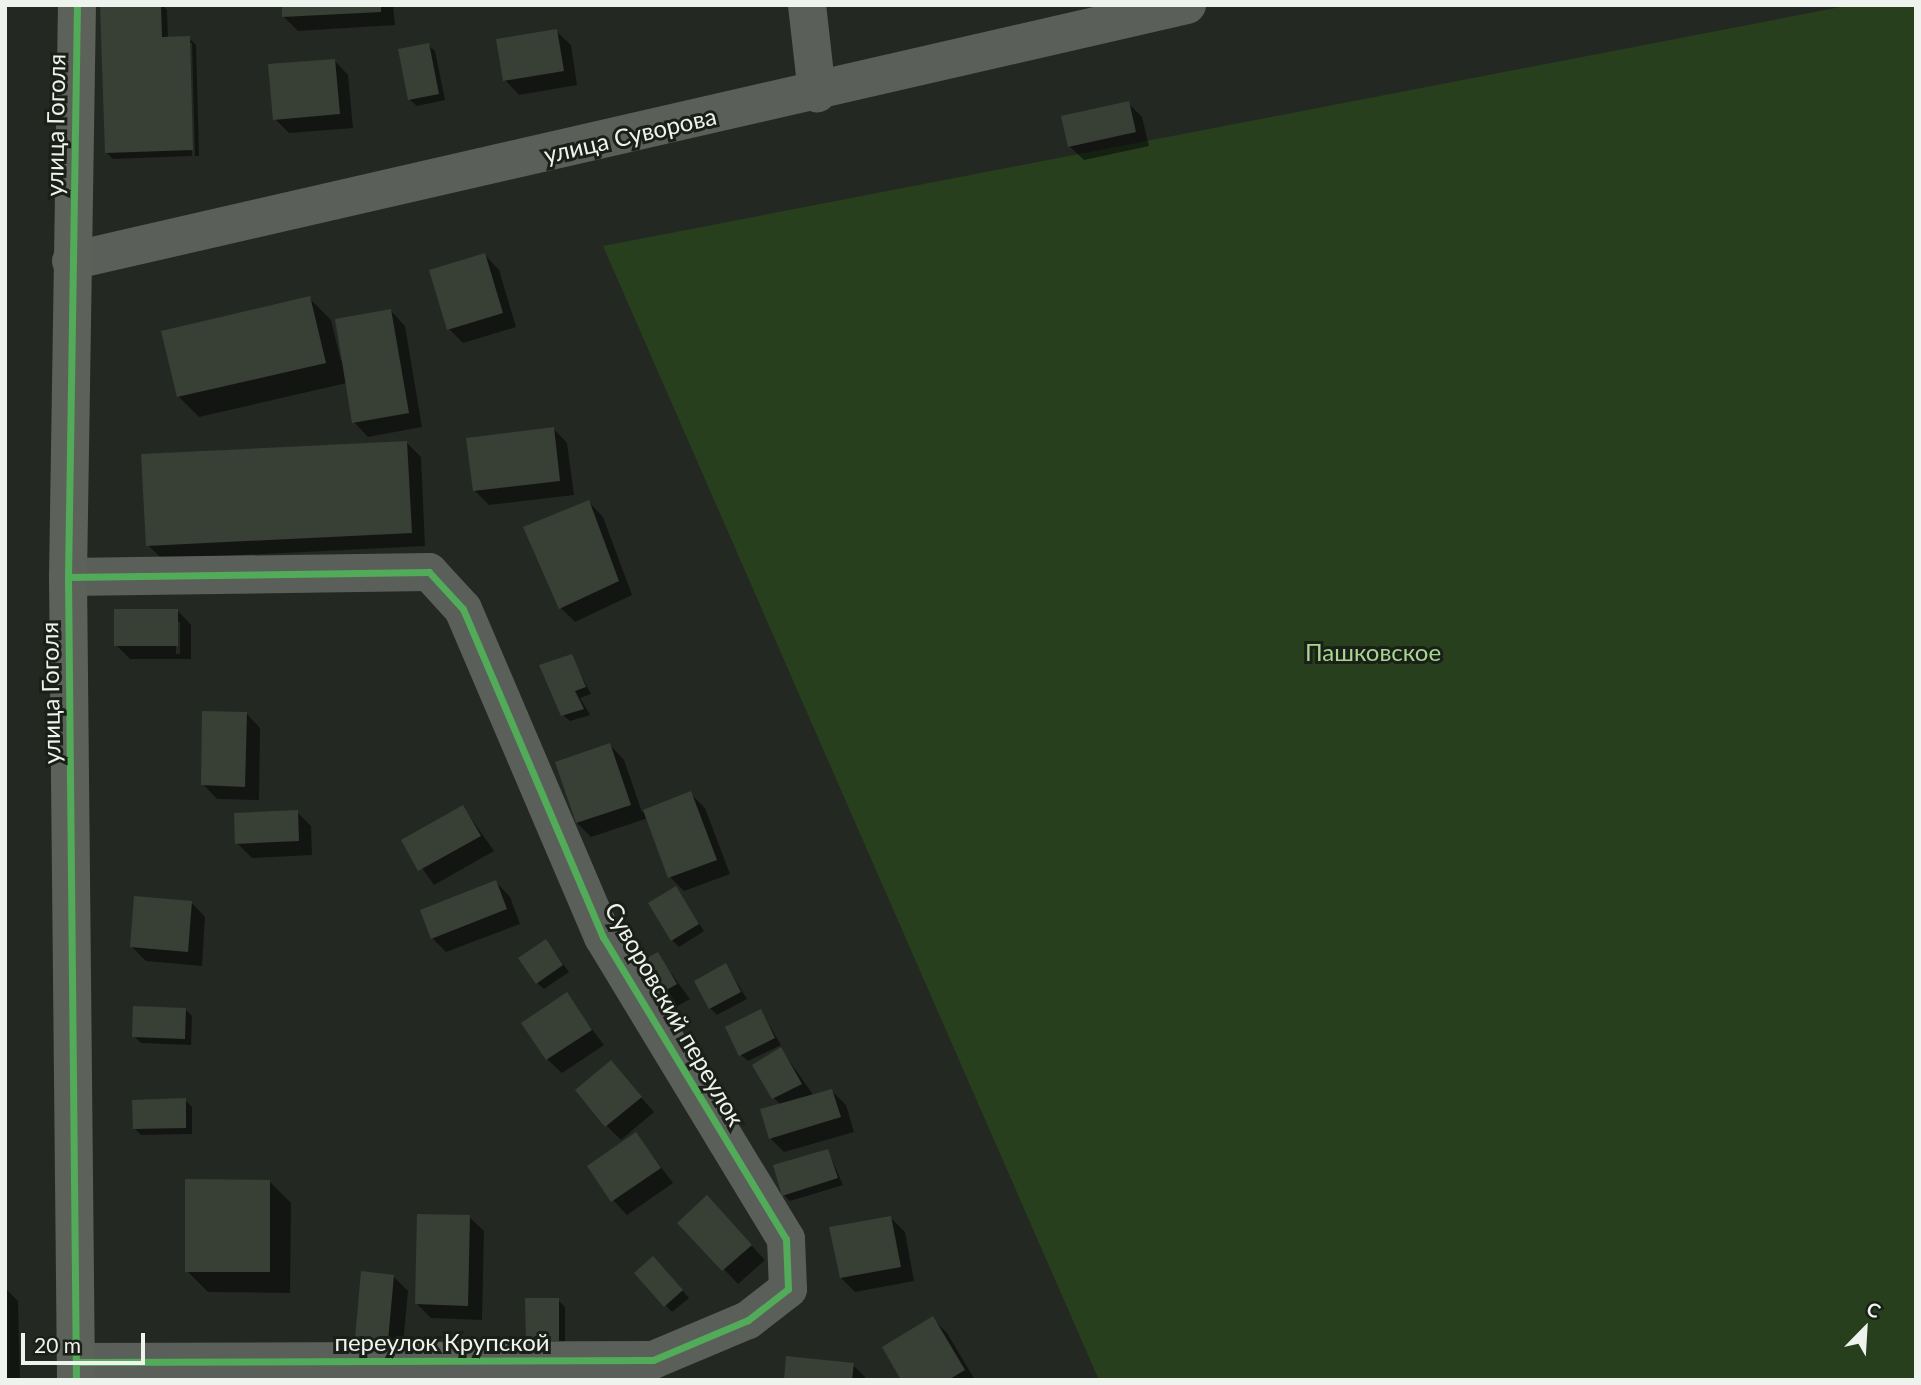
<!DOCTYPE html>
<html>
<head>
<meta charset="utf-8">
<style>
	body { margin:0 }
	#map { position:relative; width:1921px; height:1385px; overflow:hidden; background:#242823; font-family:Lato,sans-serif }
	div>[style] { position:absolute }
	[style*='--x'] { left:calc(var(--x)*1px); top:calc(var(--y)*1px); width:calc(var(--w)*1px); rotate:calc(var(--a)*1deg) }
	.green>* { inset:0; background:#283f1e }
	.shadow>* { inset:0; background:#0007 }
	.building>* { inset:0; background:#384035 }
	.street>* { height:38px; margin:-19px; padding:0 19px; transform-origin:19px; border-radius:19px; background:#5a5f59 }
	.secondary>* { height:38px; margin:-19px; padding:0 19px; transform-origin:19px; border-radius:19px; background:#5c625a }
	.cycleway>* { height:7px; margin:-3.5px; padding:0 3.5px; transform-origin:3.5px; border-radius:3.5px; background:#51ab58 }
	span { translate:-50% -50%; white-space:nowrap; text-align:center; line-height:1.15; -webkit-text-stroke:6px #1a2017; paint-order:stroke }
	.street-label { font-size:24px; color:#eff3ed }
	.park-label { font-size:24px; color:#a6d692 }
	.frame { position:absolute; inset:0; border:7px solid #eff3ed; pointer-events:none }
	.north { position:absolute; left:1830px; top:1294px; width:70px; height:70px; -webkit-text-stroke:5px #1a2017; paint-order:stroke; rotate:24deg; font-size:19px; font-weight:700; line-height:28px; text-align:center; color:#eff3ed }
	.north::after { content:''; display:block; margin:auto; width:24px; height:32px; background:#eff3ed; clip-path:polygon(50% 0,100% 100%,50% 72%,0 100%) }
	.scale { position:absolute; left:21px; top:1333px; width:124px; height:32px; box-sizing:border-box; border:4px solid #eff3ed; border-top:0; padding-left:9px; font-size:21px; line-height:24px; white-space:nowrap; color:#eff3ed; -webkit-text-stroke:5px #1a2017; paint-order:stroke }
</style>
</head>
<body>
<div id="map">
	<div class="green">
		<i style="clip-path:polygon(1851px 5px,1916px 5px,1916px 1380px,1099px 1380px,603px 246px)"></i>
	</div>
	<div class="shadow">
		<i style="clip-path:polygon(101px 5px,162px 5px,167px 10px,168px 39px,189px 38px,196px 45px,199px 156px,195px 156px,192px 43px,188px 43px,192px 156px,113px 159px,106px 152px)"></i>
		<i style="clip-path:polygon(283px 5px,393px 5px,395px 25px,298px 31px,284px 17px)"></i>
		<i style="clip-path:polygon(556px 31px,571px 45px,577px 85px,519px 95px,505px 80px)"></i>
		<i style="clip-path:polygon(428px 45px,435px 51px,445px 100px,417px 106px,410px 100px)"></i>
		<i style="clip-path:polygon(334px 60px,348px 75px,353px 128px,289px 133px,275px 119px)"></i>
		<i style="clip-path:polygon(1128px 103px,1142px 117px,1149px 146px,1084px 160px,1069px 146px)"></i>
		<i style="clip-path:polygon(485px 255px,499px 270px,516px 327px,463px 343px,449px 329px)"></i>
		<i style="clip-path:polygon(309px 298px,331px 320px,341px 361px,391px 311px,405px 326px,422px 427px,368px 437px,354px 422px,347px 383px,199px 417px,178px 396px)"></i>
		<i style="clip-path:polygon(553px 428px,567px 443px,574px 495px,489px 505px,475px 491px)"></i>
		<i style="clip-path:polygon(407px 443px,421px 457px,425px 546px,162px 559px,148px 545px)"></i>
		<i style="clip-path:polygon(589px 502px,603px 517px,632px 595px,575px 622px,561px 608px)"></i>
		<i style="clip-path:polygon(evenodd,177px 610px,191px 625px,191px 659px,130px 659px,116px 645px,177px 610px,176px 622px,180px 622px,180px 654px,176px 654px,176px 622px)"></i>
		<i style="clip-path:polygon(571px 656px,591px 694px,580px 698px,590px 715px,570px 721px,563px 715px)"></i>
		<i style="clip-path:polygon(246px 713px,260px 728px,259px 800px,217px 799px,203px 784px)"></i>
		<i style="clip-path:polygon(610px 745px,624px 760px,642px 812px,690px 793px,705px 808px,730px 874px,684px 891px,670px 877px,648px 818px,591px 837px,577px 823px)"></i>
		<i style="clip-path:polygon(463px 807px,494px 851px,434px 885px,403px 841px)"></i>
		<i style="clip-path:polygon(297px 812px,311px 826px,312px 855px,252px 858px,237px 843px)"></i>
		<i style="clip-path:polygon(496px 882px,510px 897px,520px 924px,446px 952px,432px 938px)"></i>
		<i style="clip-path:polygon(676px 888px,704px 931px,679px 947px,672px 940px)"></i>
		<i style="clip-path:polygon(191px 902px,205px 917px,202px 966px,146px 961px,132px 947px)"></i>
		<i style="clip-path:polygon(546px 941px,569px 972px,544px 989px,537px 983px)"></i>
		<i style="clip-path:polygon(657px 954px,690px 999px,667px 1012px,652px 998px)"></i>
		<i style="clip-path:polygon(726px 965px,747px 999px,717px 1015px,710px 1008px)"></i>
		<i style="clip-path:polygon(566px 995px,604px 1045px,562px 1073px,547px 1059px)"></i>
		<i style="clip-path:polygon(185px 1009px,192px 1016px,191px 1045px,141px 1043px,134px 1036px)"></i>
		<i style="clip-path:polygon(761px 1011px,781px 1045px,748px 1061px,741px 1055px)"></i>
		<i style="clip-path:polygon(781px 1049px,814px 1096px,832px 1091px,846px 1105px,854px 1132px,784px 1152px,770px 1138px,781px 1105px,774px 1098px)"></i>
		<i style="clip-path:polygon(611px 1063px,654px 1112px,621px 1140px,607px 1126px)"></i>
		<i style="clip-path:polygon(185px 1100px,192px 1107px,192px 1134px,141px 1135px,134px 1128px)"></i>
		<i style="clip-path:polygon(636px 1134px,673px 1183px,627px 1215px,613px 1200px)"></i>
		<i style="clip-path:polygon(828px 1151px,843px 1185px,790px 1201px,784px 1195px)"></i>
		<i style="clip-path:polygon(270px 1182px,291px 1203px,290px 1293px,208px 1292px,187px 1271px)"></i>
		<i style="clip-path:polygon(721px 1212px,765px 1260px,738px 1284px,680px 1223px)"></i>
		<i style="clip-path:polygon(469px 1217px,484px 1231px,482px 1320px,431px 1318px,417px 1304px)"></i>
		<i style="clip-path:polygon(890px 1217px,905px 1232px,914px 1281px,855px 1292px,841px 1278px)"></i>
		<i style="clip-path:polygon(660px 1265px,689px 1298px,672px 1312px,637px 1274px)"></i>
		<i style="clip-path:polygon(393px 1276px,408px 1291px,402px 1355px,372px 1352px,357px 1338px)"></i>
		<i style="clip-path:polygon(5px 1288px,18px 1301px,20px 1380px,5px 1380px)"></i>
		<i style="clip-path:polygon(558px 1300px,565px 1307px,565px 1347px,534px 1347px,527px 1340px)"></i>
		<i style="clip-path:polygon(933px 1319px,947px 1333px,975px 1380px,903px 1380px)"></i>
		<i style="clip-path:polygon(853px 1365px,868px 1380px,785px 1380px)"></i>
	</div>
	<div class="building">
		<i style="clip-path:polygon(100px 5px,161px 5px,162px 37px,190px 36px,193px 150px,105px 153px)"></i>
		<i style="clip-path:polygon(282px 5px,381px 5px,381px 12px,282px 17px)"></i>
		<i style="clip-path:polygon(557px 29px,564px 71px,503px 81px,496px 39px)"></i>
		<i style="clip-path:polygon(429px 43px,439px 94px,408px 100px,398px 49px)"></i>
		<i style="clip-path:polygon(335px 59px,340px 114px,273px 120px,268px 64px)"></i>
		<i style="clip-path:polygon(1129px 101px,1136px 132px,1068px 147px,1061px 116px)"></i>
		<i style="clip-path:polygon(485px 253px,503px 313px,447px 330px,429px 270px)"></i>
		<i style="clip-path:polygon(310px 296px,326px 363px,177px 397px,161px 331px)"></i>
		<i style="clip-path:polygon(391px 309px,409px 413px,352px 423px,335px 319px)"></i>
		<i style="clip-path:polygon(554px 427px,560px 481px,473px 491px,466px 438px)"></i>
		<i style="clip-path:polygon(407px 441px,412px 533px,146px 546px,141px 454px)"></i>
		<i style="clip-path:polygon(589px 500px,619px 581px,559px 609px,523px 527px)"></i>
		<i style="clip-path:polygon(114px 609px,178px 609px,178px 646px,114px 646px)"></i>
		<i style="clip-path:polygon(572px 654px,586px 687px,575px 691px,584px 709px,561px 716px,539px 665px)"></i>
		<i style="clip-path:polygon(202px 711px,247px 712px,245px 787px,201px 785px)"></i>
		<i style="clip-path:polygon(610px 743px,631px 805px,576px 823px,555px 762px)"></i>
		<i style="clip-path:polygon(691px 791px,717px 860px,668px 878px,643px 810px)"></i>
		<i style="clip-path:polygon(463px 805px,481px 836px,418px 871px,401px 840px)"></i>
		<i style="clip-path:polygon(298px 810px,299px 841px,235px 844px,234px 813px)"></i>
		<i style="clip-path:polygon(496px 880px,507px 909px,431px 939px,420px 910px)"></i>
		<i style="clip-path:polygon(676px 886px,699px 924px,671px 941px,648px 903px)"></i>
		<i style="clip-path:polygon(134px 896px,192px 901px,188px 952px,130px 947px)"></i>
		<i style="clip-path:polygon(546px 939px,563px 965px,536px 984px,518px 958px)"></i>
		<i style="clip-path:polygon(658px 952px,677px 984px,651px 999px,632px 966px)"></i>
		<i style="clip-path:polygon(726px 963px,741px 992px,709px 1009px,694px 981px)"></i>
		<i style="clip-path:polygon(567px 992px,592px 1030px,546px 1060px,521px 1023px)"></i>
		<i style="clip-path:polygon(133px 1006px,186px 1008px,185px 1039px,132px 1037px)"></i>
		<i style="clip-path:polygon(761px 1009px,775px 1038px,739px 1056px,725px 1027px)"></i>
		<i style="clip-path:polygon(781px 1047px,802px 1084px,772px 1099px,752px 1065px)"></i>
		<i style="clip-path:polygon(611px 1060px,642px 1097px,605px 1127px,575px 1090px)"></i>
		<i style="clip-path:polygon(832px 1089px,841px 1117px,769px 1139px,760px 1109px)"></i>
		<i style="clip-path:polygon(186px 1098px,186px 1128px,133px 1129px,132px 1100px)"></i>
		<i style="clip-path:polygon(636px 1132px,661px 1168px,611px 1202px,587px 1166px)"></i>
		<i style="clip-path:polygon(828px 1149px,838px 1178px,782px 1196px,773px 1165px)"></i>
		<i style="clip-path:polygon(185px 1179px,270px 1180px,270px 1272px,185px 1272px)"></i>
		<i style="clip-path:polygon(707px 1195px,752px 1245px,722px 1271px,677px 1223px)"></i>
		<i style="clip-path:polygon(417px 1214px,470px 1215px,468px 1306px,415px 1304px)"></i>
		<i style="clip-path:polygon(891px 1216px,901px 1267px,840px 1278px,829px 1227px)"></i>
		<i style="clip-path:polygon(653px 1256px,683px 1290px,664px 1307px,634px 1273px)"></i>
		<i style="clip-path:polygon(361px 1271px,394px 1275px,388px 1341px,355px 1339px)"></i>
		<i style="clip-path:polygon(525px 1298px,559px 1298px,559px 1341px,526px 1341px)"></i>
		<i style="clip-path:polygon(933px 1316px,965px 1370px,948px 1380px,901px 1380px,882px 1347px)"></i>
		<i style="clip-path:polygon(786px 1356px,854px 1363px,852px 1380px,784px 1380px)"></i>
	</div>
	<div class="street">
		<i style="--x:807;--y:5;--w:89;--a:83.5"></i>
		<i style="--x:71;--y:261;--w:1145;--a:-12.92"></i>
		<i style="--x:68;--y:577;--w:361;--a:-0.8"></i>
		<i style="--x:429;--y:572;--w:50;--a:47.4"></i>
		<i style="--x:463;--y:609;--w:357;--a:66.9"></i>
		<i style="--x:603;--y:937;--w:353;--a:58.8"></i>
		<i style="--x:786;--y:1239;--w:50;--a:87.7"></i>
		<i style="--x:788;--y:1289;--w:51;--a:142.2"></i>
		<i style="--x:748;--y:1320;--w:103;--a:157.2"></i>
		<i style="--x:653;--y:1360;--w:577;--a:179.8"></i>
	</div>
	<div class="secondary">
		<i style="--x:76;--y:1380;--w:803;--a:-90.57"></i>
		<i style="--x:68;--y:577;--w:572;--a:-89.1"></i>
	</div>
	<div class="cycleway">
		<i style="--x:68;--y:577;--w:361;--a:-0.8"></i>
		<i style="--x:429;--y:572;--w:50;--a:47.4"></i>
		<i style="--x:463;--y:609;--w:357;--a:66.9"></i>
		<i style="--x:603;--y:937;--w:353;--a:58.8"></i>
		<i style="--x:786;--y:1239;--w:50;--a:87.7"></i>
		<i style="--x:788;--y:1289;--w:51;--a:142.2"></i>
		<i style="--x:748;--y:1320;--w:103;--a:157.2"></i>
		<i style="--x:653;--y:1360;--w:577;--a:179.8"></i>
		<i style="--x:76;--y:1380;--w:803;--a:-90.57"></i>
		<i style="--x:68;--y:577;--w:572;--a:-89.1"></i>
	</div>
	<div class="street-label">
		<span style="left:55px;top:125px;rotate:-89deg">улица Гоголя</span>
		<span style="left:630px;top:135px;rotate:-13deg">улица Суворова</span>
		<span style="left:50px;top:693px;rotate:-91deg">улица Гоголя</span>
		<span style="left:675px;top:1014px;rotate:60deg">Суворовский переулок</span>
		<span style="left:442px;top:1342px">переулок Крупской</span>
	</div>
	<div class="park-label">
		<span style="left:1373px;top:652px">Пашковское</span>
	</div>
	<div class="frame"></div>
	<div class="north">С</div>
	<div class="scale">20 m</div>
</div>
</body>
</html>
